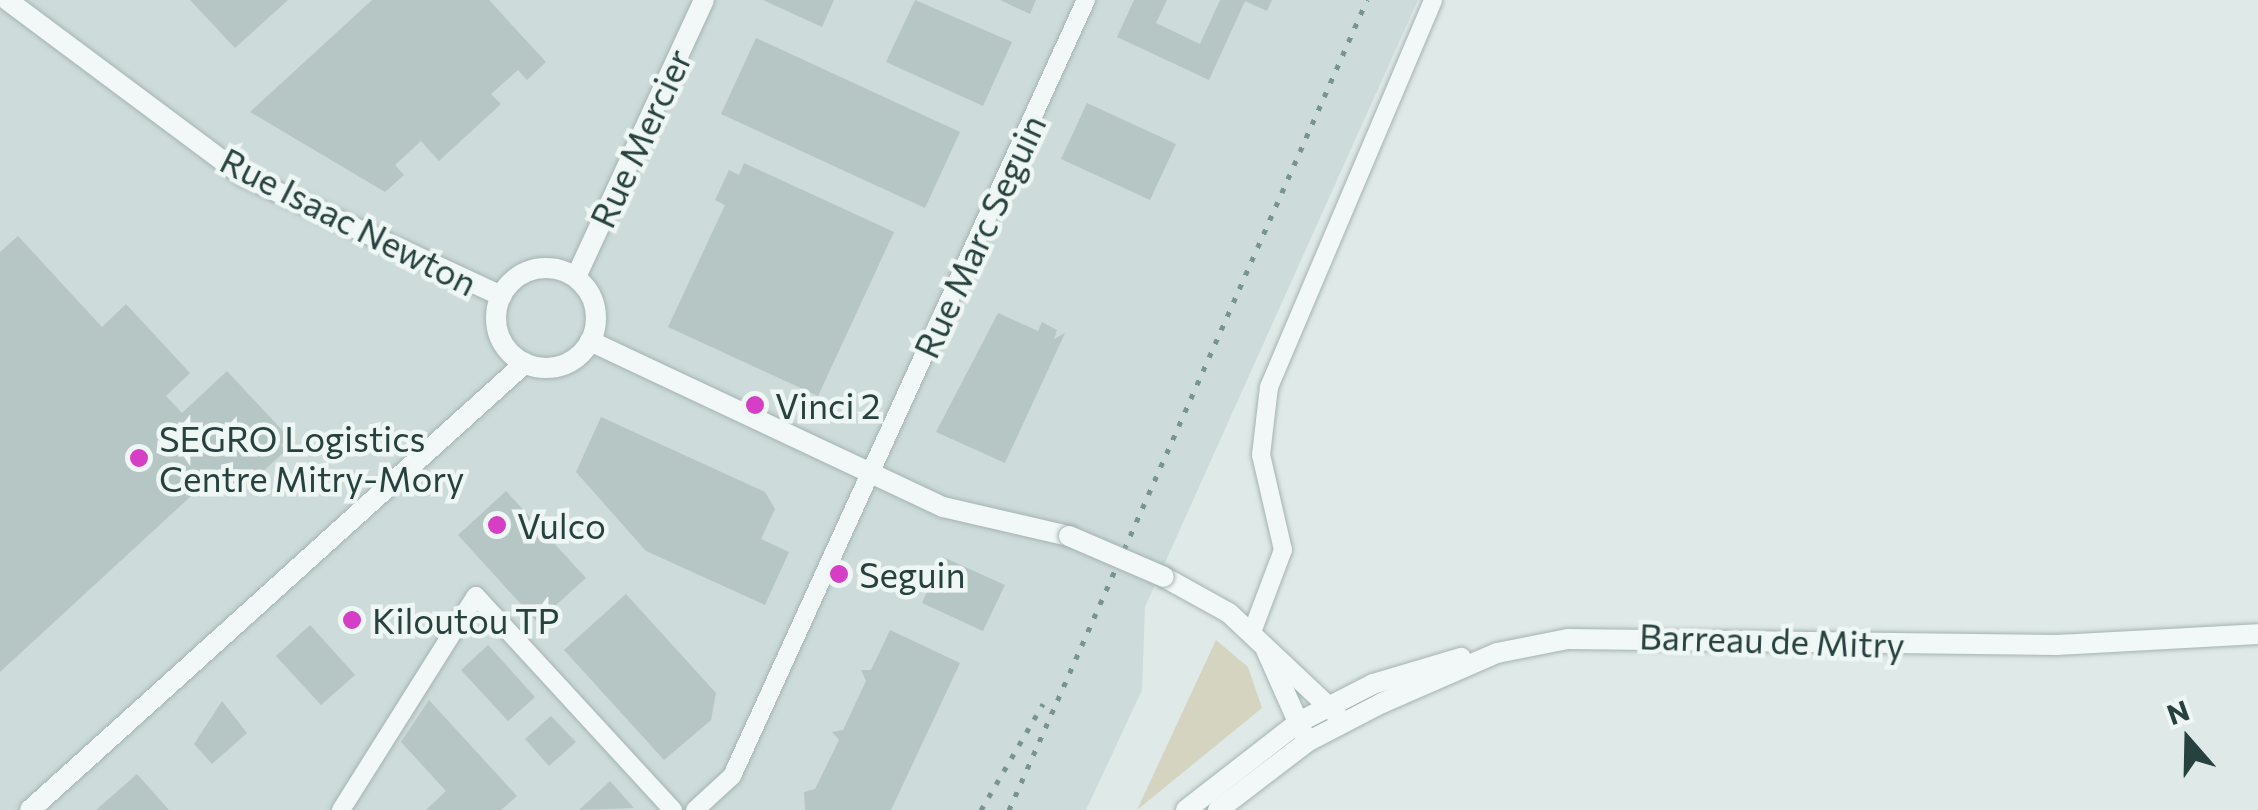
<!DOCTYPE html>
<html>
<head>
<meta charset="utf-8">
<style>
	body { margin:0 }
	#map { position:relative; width:2258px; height:810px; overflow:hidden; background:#dfe9e8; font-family:Commissioner,sans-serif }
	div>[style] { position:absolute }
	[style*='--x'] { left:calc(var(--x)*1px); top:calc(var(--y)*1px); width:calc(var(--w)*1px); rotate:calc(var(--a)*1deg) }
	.built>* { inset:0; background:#cddbda }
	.green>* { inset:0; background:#d4d4c0 }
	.building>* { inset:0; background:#b6c6c5 }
	.roads { filter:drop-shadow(0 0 2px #a4b3b2) drop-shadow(0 0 2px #a4b3b2) }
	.minor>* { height:18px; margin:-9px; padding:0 9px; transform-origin:9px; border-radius:9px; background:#f2f7f7 }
	.tertiary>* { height:20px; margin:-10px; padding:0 10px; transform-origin:10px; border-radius:10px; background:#f2f7f7 }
	.tertiary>.ring { margin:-10px; padding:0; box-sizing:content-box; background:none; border:20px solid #f2f7f7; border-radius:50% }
	.rail>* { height:5px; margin-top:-2.5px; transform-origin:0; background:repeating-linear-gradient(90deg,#789490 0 5px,transparent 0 15px) }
	.bridges { filter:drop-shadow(0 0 2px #a4b3b2) drop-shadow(0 0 2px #a4b3b2) }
	.tertiary-bridge>* { height:20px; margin:-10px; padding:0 10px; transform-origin:10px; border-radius:10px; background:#f2f7f7 }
	.dots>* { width:28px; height:28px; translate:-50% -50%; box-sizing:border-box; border:5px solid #eff7f5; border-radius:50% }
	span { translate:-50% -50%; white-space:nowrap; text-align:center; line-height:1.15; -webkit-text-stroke:9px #eff7f5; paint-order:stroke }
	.street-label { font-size:35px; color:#27413f }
	.poi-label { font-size:35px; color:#27413f }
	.left { translate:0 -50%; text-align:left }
	.north { position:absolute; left:2138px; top:690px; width:100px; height:100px; -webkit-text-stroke:8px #eff7f5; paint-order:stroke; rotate:340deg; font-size:28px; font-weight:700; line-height:40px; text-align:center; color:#27413f }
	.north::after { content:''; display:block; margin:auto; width:35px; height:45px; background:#27413f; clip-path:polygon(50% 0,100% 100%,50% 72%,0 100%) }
</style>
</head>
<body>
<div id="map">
	<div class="built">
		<i style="clip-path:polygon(0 0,1418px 0,1145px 607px,1142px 690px,1086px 810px,0 810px)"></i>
	</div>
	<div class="green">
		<i style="clip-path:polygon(1216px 640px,1248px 667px,1262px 708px,1137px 810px)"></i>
	</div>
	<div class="building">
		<i style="clip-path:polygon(190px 0,288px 0,235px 48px)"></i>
		<i style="clip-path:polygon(372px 0,489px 0,546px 62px,527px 80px,518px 70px,491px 94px,501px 104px,439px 161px,421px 141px,395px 165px,404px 175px,385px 192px,250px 112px)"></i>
		<i style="clip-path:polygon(763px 0,834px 0,822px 27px)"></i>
		<i style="clip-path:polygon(915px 0,1012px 42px,983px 106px,886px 62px)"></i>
		<i style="clip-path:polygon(1000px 0,1036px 0,1030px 14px)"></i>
		<i style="clip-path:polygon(1134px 0,1167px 0,1156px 23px,1200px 44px,1220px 0,1272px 0,1267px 11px,1245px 1px,1209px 80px,1117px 37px)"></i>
		<i style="clip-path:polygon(756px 38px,960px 132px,925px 208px,721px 114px)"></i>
		<i style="clip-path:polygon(1087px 103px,1176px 144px,1150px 200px,1061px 159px)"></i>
		<i style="clip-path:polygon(744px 163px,894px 232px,818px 396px,668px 327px,725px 205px,715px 200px,729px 170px,739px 175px)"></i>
		<i style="clip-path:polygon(18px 236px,102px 327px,126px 304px,190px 373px,166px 396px,182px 413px,227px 371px,294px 443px,236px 496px,215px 474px,0 672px,0 252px)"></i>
		<i style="clip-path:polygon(998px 313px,1038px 331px,1042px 322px,1057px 330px,1054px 339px,1065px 333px,1005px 463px,936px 432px)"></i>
		<i style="clip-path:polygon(601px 417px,765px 492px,775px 509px,761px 539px,789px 552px,765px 605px,646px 551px,576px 472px)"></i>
		<i style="clip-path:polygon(506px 491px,586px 578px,537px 622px,458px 535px)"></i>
		<i style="clip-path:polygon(943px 557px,1005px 585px,983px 631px,922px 603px)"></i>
		<i style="clip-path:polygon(626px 594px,716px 693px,711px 720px,664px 760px,564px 650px)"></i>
		<i style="clip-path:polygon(310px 625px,355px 675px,321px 705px,276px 656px)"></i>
		<i style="clip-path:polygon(890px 630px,960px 663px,891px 810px,805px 810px,804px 792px,815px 789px,839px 740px,832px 732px,843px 730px,866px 681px,861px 670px,871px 670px)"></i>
		<i style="clip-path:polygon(488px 645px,535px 697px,508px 721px,461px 670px)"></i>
		<i style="clip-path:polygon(429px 700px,517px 796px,501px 810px,426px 810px,446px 791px,401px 742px)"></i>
		<i style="clip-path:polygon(222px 701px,247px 733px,212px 764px,194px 744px)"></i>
		<i style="clip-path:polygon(551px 716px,576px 742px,549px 766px,525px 739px)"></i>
		<i style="clip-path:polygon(137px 774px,169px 810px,96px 810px)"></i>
		<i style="clip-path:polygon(610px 781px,634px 808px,579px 810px)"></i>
	</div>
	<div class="roads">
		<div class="minor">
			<i style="--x:1252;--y:632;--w:88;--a:-69.3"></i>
			<i style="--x:1283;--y:550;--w:98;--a:-103"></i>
			<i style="--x:1261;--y:455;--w:68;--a:-83.3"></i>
			<i style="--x:1269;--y:387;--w:420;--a:-67"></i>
			<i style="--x:341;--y:810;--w:253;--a:-57.8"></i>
			<i style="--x:476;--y:596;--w:291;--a:47.4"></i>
			<i style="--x:695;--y:810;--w:50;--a:-42.6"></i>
			<i style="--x:732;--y:776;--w:853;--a:-65.48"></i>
		</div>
		<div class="tertiary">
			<i style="--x:7;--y:0;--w:294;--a:36.7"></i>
			<i style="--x:243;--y:176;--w:285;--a:24.9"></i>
			<i class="ring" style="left:496px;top:268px;width:80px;height:80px"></i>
			<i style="--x:576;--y:277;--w:305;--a:-65.2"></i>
			<i style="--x:590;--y:341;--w:390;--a:25.2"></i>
			<i style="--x:943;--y:507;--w:129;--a:13"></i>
			<i style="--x:1164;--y:577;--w:74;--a:29"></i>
			<i style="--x:1229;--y:613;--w:147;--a:43.3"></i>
			<i style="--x:1266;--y:650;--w:91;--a:66"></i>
			<i style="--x:30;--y:810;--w:667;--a:-42.08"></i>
			<i style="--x:1186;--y:810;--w:143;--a:-37.9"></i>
			<i style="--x:1299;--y:722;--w:83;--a:-27.2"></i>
			<i style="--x:1373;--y:684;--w:92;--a:-16.5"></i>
			<i style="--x:1218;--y:810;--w:112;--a:-37.4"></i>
			<i style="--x:1307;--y:742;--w:85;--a:-27.5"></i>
			<i style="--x:1382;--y:703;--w:125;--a:-23.5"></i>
			<i style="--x:1497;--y:653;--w:72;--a:-11.2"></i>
			<i style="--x:1568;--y:639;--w:489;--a:0.7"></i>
			<i style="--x:2057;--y:645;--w:201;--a:-3.1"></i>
		</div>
	</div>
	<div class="rail">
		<i style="--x:981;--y:810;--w:123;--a:-59.7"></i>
		<i style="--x:1009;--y:810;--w:886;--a:-66.16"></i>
	</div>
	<div class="bridges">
		<div class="tertiary-bridge">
			<i style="--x:1069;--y:536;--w:103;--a:23.3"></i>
		</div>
	</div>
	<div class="dots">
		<i style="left:755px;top:405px;background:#d53ec5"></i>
		<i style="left:139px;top:458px;background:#d53ec5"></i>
		<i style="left:497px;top:525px;background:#d53ec5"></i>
		<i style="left:839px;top:574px;background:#d53ec5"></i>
		<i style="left:352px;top:620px;background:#d53ec5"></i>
	</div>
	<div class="street-label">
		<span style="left:640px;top:138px;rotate:-65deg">Rue Mercier</span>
		<span style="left:349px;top:221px;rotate:27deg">Rue Isaac Newton</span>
		<span style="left:979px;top:236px;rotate:-65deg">Rue Marc Seguin</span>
		<span style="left:1772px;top:640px;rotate:2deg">Barreau de Mitry</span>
	</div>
	<div class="poi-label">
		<span class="left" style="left:775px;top:405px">Vinci 2</span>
		<span class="left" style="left:159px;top:458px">SEGRO Logistics<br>Centre Mitry-Mory</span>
		<span class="left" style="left:517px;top:525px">Vulco</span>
		<span class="left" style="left:859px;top:574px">Seguin</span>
		<span class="left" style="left:372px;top:620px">Kiloutou TP</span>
	</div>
	<div class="north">N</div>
</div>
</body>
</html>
